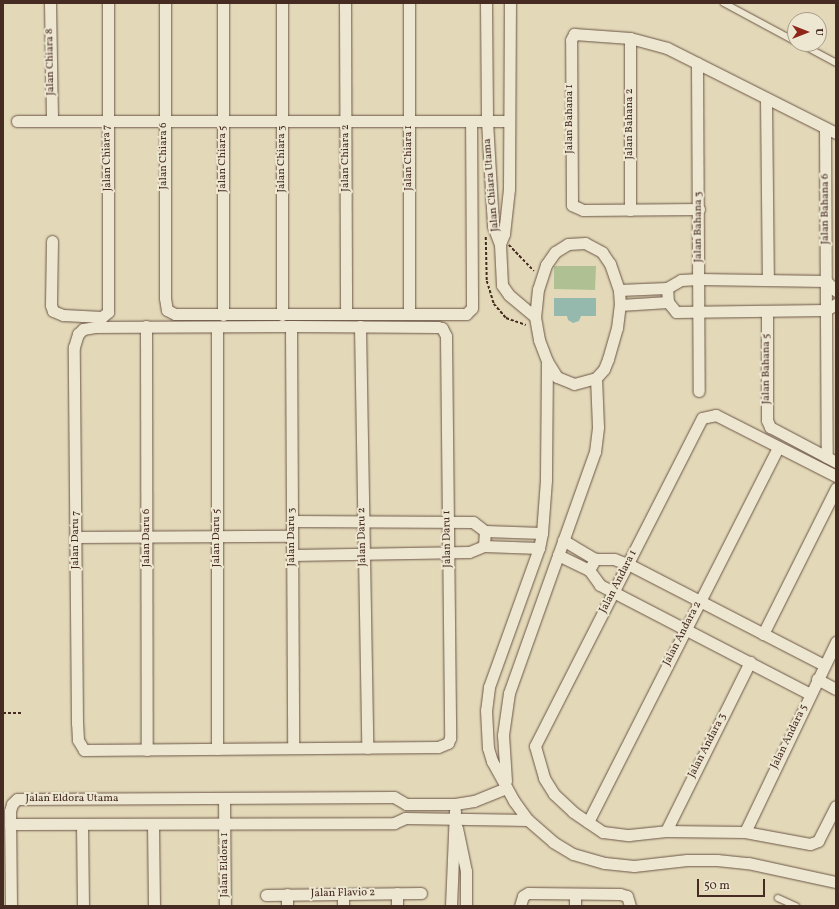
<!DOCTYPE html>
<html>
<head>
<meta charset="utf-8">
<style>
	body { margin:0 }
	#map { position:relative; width:839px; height:909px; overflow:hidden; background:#e3d9b8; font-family:Vollkorn,serif }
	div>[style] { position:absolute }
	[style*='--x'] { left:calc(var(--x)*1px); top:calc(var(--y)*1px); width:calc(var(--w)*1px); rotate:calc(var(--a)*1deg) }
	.green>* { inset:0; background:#afc093 }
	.water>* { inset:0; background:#95baad }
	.path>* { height:1.5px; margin-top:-0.75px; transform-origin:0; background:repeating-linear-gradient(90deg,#452b21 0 3px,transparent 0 5px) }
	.roads { filter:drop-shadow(0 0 1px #6c5647) drop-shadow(0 0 1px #6c5647) }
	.lane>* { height:5.5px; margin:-2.75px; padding:0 2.75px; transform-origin:2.75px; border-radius:2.75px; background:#ede6d1 }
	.street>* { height:11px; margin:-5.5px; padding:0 5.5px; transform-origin:5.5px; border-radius:5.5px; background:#ede6d1 }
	span { translate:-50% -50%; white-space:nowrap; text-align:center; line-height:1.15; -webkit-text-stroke:4px #ede6d1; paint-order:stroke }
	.street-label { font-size:11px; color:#452b21 }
	.frame { position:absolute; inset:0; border:4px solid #452b21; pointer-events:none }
	.north { position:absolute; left:787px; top:12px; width:40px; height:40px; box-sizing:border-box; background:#ede6d1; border:1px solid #aa9b8b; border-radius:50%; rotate:90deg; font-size:11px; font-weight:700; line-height:16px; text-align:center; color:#452b21 }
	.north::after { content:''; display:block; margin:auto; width:14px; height:18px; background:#8f2418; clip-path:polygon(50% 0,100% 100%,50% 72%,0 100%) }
	.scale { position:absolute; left:697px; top:879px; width:68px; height:18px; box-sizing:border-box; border:2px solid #452b21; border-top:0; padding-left:5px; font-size:12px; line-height:14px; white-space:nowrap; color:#452b21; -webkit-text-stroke:3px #ede6d1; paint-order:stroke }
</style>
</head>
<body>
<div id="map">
	<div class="green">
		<i style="clip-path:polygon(554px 266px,596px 266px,595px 290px,554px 289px)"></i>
	</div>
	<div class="water">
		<i style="clip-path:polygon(554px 298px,596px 298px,596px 316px,581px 316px,579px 321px,573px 323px,568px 320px,567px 316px,554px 316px)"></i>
	</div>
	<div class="path">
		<i style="--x:486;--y:237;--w:44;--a:88.7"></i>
		<i style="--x:487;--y:281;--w:24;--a:73"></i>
		<i style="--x:494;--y:304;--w:18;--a:49"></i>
		<i style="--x:506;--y:318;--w:21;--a:19"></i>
		<i style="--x:509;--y:245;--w:36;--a:46"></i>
		<i style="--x:3;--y:713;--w:19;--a:0"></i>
	</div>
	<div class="roads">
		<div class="lane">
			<i style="--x:724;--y:3;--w:81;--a:28.2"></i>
			<i style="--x:801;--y:44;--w:40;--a:28"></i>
			<i style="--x:778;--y:898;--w:20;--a:24"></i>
		</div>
		<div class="street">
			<i style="--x:50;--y:3;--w:118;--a:89"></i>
			<i style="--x:165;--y:3;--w:295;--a:90"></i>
			<i style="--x:165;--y:298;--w:12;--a:81"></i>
			<i style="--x:167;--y:310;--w:9;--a:27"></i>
			<i style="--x:175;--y:314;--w:291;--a:0"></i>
			<i style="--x:466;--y:314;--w:8;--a:-45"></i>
			<i style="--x:472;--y:308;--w:11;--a:-90"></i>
			<i style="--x:472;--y:297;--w:176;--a:-90.3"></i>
			<i style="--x:223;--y:3;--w:312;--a:90"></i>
			<i style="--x:282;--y:3;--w:312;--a:90"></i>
			<i style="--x:345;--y:3;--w:310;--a:89.8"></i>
			<i style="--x:486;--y:3;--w:118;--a:89.5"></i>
			<i style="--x:487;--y:121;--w:105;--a:86.7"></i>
			<i style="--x:493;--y:226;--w:19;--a:69"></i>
			<i style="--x:500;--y:244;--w:11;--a:-68"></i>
			<i style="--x:504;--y:234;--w:45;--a:-83.7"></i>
			<i style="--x:509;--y:189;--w:186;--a:-89.7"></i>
			<i style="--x:697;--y:63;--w:328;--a:89.7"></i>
			<i style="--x:766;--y:99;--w:181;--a:89.4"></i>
			<i style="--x:17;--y:121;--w:491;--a:0"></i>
			<i style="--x:825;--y:128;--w:329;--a:89.7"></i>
			<i style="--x:699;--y:209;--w:116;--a:179.5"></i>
			<i style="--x:583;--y:210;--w:12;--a:-156"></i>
			<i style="--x:572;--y:205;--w:165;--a:-90.3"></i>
			<i style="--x:571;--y:40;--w:7;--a:-63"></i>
			<i style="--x:574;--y:34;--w:56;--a:4.1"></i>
			<i style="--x:630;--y:38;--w:38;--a:15"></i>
			<i style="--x:667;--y:48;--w:189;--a:26.7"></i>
			<i style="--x:630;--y:210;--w:172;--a:-90"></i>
			<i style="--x:52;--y:241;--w:64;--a:90.9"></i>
			<i style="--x:51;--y:305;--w:6;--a:72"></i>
			<i style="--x:53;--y:311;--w:11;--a:22"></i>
			<i style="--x:63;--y:315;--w:39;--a:3"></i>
			<i style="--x:102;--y:317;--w:8;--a:-40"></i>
			<i style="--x:108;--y:312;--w:309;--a:-90"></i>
			<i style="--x:500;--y:244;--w:41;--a:87.2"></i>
			<i style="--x:502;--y:285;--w:12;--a:55"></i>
			<i style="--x:509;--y:295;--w:34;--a:40"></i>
			<i style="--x:667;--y:288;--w:14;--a:86"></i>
			<i style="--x:668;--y:302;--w:13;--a:51"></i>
			<i style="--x:676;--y:312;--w:150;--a:-0.8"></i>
			<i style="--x:826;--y:310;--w:12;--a:-31"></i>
			<i style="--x:619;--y:290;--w:48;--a:-2.4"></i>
			<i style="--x:667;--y:288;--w:16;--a:-30"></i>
			<i style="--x:681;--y:280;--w:18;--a:-3"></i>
			<i style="--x:699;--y:279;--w:127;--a:0.9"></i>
			<i style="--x:826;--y:281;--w:14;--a:45"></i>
			<i style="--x:620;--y:305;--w:48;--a:-3.6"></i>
			<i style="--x:767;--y:311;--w:109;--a:90"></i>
			<i style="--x:767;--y:420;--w:8;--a:67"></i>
			<i style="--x:770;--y:427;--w:75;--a:27.9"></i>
			<i style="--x:409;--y:313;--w:310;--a:-90"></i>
			<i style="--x:146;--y:326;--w:424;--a:89.9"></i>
			<i style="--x:291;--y:326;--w:147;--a:0.4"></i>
			<i style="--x:438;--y:327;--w:4;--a:14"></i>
			<i style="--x:442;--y:328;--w:9;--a:63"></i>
			<i style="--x:446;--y:336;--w:402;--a:89.4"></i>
			<i style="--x:450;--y:738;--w:5;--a:112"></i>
			<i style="--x:448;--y:743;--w:11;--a:158"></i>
			<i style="--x:438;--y:747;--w:354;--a:179.5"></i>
			<i style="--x:84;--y:750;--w:12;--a:-121"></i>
			<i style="--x:78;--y:740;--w:17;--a:-93"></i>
			<i style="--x:77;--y:723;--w:376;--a:-90.5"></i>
			<i style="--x:74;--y:347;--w:14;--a:-73"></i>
			<i style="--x:78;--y:334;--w:7;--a:-45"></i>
			<i style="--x:83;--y:329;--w:12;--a:-9"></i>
			<i style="--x:95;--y:327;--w:196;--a:-0.3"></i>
			<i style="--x:291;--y:326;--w:422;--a:89.7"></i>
			<i style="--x:360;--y:326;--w:422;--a:89"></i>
			<i style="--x:217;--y:327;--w:422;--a:90"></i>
			<i style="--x:547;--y:361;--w:19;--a:58"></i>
			<i style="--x:557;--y:377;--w:18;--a:22"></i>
			<i style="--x:574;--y:384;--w:23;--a:-15"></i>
			<i style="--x:596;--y:378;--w:12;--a:-48"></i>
			<i style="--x:604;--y:369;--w:11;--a:-68"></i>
			<i style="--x:608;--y:359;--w:32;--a:-74"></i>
			<i style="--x:617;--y:328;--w:23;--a:-83"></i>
			<i style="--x:620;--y:305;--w:15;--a:-94"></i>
			<i style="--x:619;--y:290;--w:28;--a:-109"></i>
			<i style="--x:610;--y:264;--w:14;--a:-124"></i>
			<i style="--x:602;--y:252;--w:19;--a:-152"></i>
			<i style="--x:585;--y:243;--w:17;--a:177"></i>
			<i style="--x:568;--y:244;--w:15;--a:148"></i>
			<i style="--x:555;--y:252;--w:16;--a:125"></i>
			<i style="--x:546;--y:265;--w:25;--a:108"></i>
			<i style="--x:538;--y:289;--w:28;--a:96"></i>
			<i style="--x:535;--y:317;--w:23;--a:80"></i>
			<i style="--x:539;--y:340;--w:22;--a:69"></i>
			<i style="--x:547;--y:361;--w:119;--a:90.5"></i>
			<i style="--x:546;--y:480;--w:53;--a:94.3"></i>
			<i style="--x:542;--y:533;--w:15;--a:101"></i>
			<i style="--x:539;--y:548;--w:148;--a:109.8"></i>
			<i style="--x:489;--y:687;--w:23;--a:97"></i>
			<i style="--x:486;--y:710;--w:38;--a:87"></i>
			<i style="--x:488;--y:748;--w:14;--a:73"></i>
			<i style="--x:492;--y:761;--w:46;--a:61.2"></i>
			<i style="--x:514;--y:801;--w:24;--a:54"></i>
			<i style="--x:528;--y:820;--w:33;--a:41"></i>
			<i style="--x:553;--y:842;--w:23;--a:31"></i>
			<i style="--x:573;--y:854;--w:33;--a:16"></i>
			<i style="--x:605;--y:863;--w:29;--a:6"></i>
			<i style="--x:634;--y:866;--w:53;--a:-6.5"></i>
			<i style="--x:687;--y:860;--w:30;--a:0"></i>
			<i style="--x:717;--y:860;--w:31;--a:6"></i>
			<i style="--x:748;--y:863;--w:90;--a:12.2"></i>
			<i style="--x:836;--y:476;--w:135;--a:-153.1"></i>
			<i style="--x:716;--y:415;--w:14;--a:168"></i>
			<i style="--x:702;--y:418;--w:368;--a:117"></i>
			<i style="--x:535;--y:746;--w:33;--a:74"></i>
			<i style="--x:544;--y:778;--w:19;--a:58"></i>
			<i style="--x:554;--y:794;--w:26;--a:43"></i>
			<i style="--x:573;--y:812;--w:36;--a:34"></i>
			<i style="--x:603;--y:832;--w:26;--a:7"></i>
			<i style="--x:629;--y:835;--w:37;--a:-6"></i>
			<i style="--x:666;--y:831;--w:79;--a:0.7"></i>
			<i style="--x:745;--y:832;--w:66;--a:10.5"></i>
			<i style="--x:810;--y:844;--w:9;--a:-21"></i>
			<i style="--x:818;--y:841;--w:39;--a:-63"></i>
			<i style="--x:292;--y:521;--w:181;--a:0.3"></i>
			<i style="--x:473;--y:522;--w:15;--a:37"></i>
			<i style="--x:485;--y:531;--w:15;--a:94"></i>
			<i style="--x:484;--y:546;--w:16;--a:158"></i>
			<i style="--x:469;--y:552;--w:177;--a:179"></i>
			<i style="--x:485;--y:531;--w:57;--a:2"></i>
			<i style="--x:76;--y:537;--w:216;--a:-0.3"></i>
			<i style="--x:563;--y:540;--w:37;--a:31"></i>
			<i style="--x:484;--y:546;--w:55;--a:2.1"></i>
			<i style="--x:558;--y:555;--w:34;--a:26"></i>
			<i style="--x:763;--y:634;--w:163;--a:-63.4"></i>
			<i style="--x:817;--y:679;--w:21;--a:28"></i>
			<i style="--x:810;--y:694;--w:237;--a:-152.6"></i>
			<i style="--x:600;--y:585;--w:19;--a:-126"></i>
			<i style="--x:589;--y:570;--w:13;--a:-61"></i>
			<i style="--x:595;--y:559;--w:19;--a:0"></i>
			<i style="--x:614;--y:559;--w:17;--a:21"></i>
			<i style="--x:630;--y:565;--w:218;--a:27.3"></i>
			<i style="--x:506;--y:781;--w:46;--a:-93.7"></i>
			<i style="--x:503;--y:735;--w:42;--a:-81.9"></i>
			<i style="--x:509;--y:693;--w:256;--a:-70.4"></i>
			<i style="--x:595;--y:452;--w:25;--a:-83"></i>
			<i style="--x:598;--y:427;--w:49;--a:-92.3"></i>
			<i style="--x:224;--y:798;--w:108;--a:89.5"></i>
			<i style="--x:588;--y:822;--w:420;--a:-63.1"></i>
			<i style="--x:10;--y:824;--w:384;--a:-0.1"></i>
			<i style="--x:394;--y:823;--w:12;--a:-24"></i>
			<i style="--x:405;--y:818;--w:123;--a:0.9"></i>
			<i style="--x:82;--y:824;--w:82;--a:89.3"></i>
			<i style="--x:153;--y:824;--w:82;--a:89.3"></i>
			<i style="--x:457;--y:828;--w:44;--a:78.2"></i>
			<i style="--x:466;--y:871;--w:35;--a:90"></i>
			<i style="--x:666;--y:831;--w:189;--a:-63.6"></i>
			<i style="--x:745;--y:832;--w:211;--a:-64.4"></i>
			<i style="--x:397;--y:893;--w:13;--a:90"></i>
			<i style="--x:287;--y:894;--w:12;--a:90"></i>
			<i style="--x:343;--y:894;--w:12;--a:90"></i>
			<i style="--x:575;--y:894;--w:12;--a:90"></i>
			<i style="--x:266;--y:895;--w:155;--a:-0.7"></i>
			<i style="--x:11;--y:906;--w:95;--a:-90.6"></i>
			<i style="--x:10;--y:811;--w:7;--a:-74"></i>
			<i style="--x:12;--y:804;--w:7;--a:-45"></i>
			<i style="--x:17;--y:799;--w:377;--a:-0.3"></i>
			<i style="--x:394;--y:797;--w:14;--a:30"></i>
			<i style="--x:406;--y:804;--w:49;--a:0"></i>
			<i style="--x:455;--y:804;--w:19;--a:-9"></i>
			<i style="--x:474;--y:801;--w:35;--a:-22"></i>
			<i style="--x:451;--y:906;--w:95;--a:-87.6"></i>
			<i style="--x:520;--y:906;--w:10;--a:-73"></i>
			<i style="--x:523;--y:896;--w:6;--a:-31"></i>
			<i style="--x:528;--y:893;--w:92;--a:0.6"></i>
			<i style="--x:620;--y:894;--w:7;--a:16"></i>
			<i style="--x:627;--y:896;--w:10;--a:73"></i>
		</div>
	</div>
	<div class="street-label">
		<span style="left:51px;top:62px;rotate:-91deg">Jalan Chiara 8</span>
		<span style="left:570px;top:119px;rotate:-90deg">Jalan Bahana 1</span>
		<span style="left:630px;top:124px;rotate:-90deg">Jalan Bahana 2</span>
		<span style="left:164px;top:156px;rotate:-90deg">Jalan Chiara 6</span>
		<span style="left:108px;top:158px;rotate:-91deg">Jalan Chiara 7</span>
		<span style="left:346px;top:158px;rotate:-90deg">Jalan Chiara 2</span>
		<span style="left:409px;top:158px;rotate:-90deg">Jalan Chiara 1</span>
		<span style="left:223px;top:159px;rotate:-90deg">Jalan Chiara 5</span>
		<span style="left:282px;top:159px;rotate:-90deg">Jalan Chiara 3</span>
		<span style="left:492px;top:185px;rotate:-95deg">Jalan Chiara Utama</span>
		<span style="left:826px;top:209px;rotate:-90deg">Jalan Bahana 6</span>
		<span style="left:699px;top:227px;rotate:-90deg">Jalan Bahana 3</span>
		<span style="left:767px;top:369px;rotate:-90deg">Jalan Bahana 5</span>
		<span style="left:292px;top:537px;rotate:-90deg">Jalan Daru 3</span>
		<span style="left:363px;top:537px;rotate:-91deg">Jalan Daru 2</span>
		<span style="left:147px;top:538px;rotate:-90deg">Jalan Daru 6</span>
		<span style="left:217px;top:538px;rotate:-90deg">Jalan Daru 5</span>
		<span style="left:448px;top:539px;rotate:-91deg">Jalan Daru 1</span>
		<span style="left:76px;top:540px;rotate:-90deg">Jalan Daru 7</span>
		<span style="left:619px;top:582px;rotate:-63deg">Jalan Andara 1</span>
		<span style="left:683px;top:634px;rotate:-63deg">Jalan Andara 2</span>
		<span style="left:790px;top:737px;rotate:-64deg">Jalan Andara 5</span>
		<span style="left:708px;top:746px;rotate:-63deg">Jalan Andara 3</span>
		<span style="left:72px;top:799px">Jalan Eldora Utama</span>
		<span style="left:225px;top:865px;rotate:-90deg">Jalan Eldora 1</span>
		<span style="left:343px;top:894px;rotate:-1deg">Jalan Flavio 2</span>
	</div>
	<div class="frame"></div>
	<div class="north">U</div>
	<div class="scale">50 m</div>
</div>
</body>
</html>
